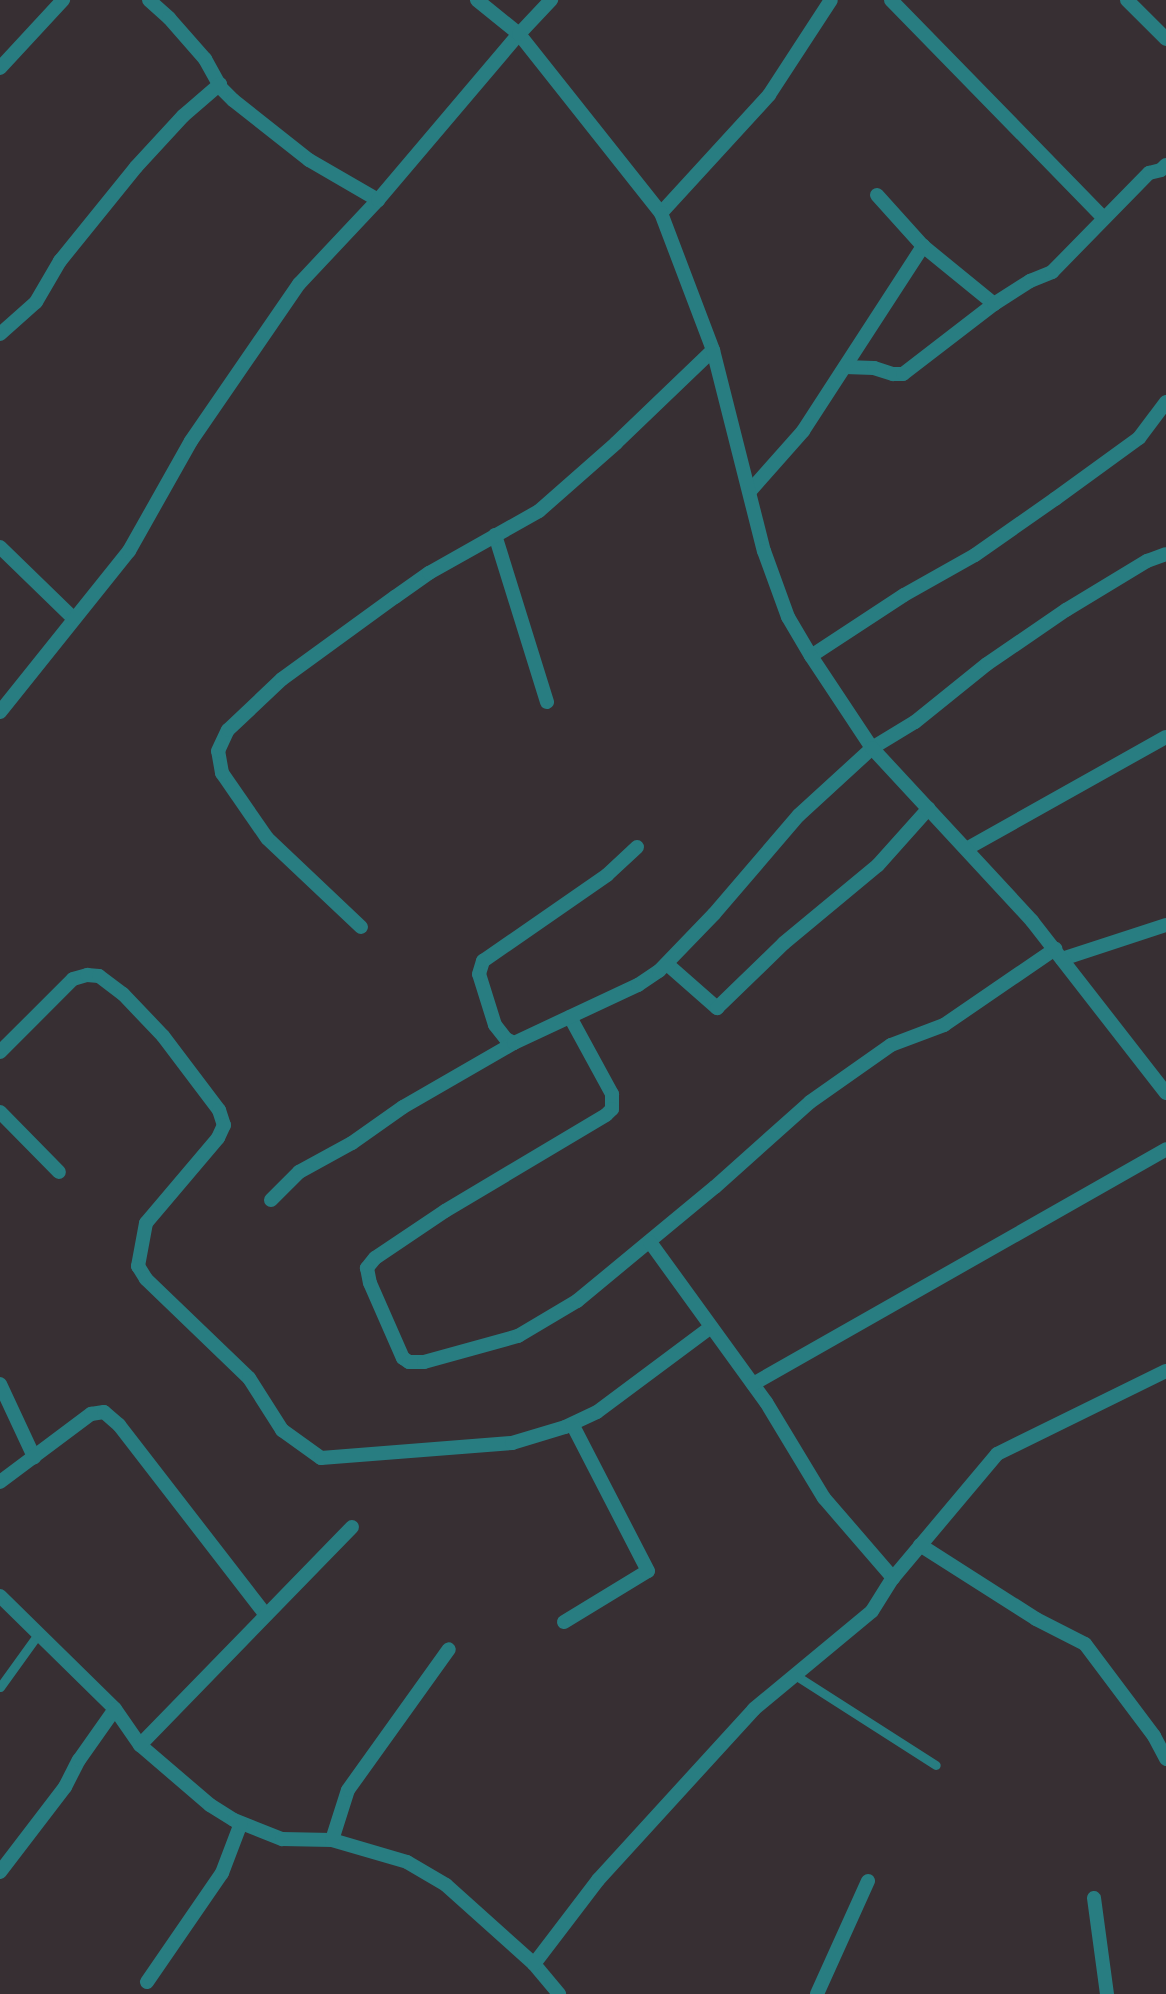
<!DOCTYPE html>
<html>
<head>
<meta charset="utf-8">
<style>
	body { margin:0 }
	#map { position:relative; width:1166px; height:1994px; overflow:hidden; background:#372f33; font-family:"Source Sans 3",sans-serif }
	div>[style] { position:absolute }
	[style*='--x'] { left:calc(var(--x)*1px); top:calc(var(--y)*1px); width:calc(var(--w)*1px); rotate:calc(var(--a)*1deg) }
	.service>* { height:9px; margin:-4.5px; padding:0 4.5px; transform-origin:4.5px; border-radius:4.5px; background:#287d81 }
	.minor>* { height:14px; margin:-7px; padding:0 7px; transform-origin:7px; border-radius:7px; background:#287d81 }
	.tertiary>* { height:14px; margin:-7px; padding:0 7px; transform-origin:7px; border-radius:7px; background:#287d81 }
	span { translate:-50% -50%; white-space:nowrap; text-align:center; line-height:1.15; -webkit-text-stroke:7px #1c181a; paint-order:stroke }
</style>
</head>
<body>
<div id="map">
	<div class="service">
		<i style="--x:795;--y:1675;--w:167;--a:32.6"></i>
		<i style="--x:0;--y:1687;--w:67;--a:-54.2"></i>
	</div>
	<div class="minor">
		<i style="--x:149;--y:0;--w:27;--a:42"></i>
		<i style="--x:169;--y:18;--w:55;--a:48.7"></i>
		<i style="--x:205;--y:59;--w:33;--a:61"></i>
		<i style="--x:221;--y:88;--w:17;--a:45"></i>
		<i style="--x:233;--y:100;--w:97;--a:38.3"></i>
		<i style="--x:309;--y:160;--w:80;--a:30.1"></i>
		<i style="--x:891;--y:0;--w:305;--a:45.7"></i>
		<i style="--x:1127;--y:0;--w:55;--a:45"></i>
		<i style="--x:0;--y:68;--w:93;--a:-47.2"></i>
		<i style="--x:877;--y:195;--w:69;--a:48"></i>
		<i style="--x:923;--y:246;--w:92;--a:39.2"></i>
		<i style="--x:661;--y:213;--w:160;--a:-47.5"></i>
		<i style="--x:769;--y:95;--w:113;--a:-56.9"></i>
		<i style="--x:0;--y:334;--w:48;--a:-41.6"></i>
		<i style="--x:36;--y:302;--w:48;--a:-59.7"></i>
		<i style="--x:60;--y:261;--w:121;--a:-51"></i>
		<i style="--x:136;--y:167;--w:69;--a:-47.3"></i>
		<i style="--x:183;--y:116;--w:49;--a:-40.9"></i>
		<i style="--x:845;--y:367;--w:29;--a:2"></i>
		<i style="--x:874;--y:368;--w:20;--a:18"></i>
		<i style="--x:893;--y:374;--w:10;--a:0"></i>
		<i style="--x:903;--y:374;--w:115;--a:-37.6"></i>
		<i style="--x:994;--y:304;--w:43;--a:-32.6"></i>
		<i style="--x:1030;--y:281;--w:24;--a:-22"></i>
		<i style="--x:1052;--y:272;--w:139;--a:-45.6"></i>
		<i style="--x:1149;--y:173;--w:12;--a:-14"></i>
		<i style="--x:1161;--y:170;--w:7;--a:-45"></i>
		<i style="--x:750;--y:491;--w:80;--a:-48.5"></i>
		<i style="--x:803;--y:431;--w:221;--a:-57"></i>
		<i style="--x:495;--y:535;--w:175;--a:72.7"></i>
		<i style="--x:0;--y:547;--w:103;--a:44.2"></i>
		<i style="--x:811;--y:656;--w:111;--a:-33.3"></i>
		<i style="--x:904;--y:595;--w:81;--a:-29.4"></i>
		<i style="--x:975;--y:555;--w:98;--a:-35"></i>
		<i style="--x:1055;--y:499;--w:104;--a:-36"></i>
		<i style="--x:1139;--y:438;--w:45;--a:-53.1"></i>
		<i style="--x:0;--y:712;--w:206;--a:-51.3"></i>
		<i style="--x:129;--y:551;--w:126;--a:-60.6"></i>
		<i style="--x:191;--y:441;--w:191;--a:-55.5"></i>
		<i style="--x:299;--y:284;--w:115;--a:-46.8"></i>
		<i style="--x:378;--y:200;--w:218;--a:-49.7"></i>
		<i style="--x:968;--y:848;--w:227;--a:-29.3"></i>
		<i style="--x:361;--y:927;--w:129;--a:-136.6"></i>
		<i style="--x:267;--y:838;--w:79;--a:-124.7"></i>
		<i style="--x:222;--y:773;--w:22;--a:-100"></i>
		<i style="--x:218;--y:751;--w:23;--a:-65"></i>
		<i style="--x:228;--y:730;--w:74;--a:-43.4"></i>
		<i style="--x:282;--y:679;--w:140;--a:-36"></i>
		<i style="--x:395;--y:597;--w:42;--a:-35.2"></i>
		<i style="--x:429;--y:573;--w:126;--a:-29.4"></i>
		<i style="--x:539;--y:511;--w:103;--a:-41.4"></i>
		<i style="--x:616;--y:443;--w:134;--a:-43.8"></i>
		<i style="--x:1062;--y:959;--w:109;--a:-18.1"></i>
		<i style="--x:667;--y:964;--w:67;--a:41.3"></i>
		<i style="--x:717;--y:1008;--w:93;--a:-44.1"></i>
		<i style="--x:784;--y:943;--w:122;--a:-39.7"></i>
		<i style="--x:878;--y:865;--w:76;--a:-48.2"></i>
		<i style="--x:570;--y:1017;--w:88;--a:61.4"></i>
		<i style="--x:612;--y:1094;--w:15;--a:90"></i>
		<i style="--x:612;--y:1109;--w:8;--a:135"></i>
		<i style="--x:606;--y:1115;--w:187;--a:149.2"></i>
		<i style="--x:445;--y:1211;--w:84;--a:146.1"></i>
		<i style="--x:375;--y:1258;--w:13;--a:129"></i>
		<i style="--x:367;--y:1268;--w:15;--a:79"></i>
		<i style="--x:370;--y:1283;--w:82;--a:66.3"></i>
		<i style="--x:403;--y:1358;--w:7;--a:34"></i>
		<i style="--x:409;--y:1362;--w:15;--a:0"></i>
		<i style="--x:424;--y:1362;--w:98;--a:-15.5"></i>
		<i style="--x:518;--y:1336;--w:69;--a:-30.7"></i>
		<i style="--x:577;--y:1301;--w:179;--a:-39.6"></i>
		<i style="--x:715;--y:1187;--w:127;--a:-41.8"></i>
		<i style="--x:810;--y:1102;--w:99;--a:-35.1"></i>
		<i style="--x:891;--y:1045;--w:57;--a:-20.7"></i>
		<i style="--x:944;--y:1025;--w:135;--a:-34.4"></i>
		<i style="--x:514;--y:1043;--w:9;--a:-153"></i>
		<i style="--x:506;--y:1039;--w:18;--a:-128"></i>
		<i style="--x:495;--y:1025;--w:53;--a:-107.4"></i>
		<i style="--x:479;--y:974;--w:14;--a:-73"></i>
		<i style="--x:483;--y:961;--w:151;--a:-34.7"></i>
		<i style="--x:607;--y:875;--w:41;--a:-43"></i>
		<i style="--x:0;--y:1052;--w:103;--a:-45"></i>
		<i style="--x:73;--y:979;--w:15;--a:-16"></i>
		<i style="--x:87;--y:975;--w:12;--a:5"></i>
		<i style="--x:99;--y:976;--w:30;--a:37"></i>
		<i style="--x:123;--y:994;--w:58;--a:46.4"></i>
		<i style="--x:163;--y:1036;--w:93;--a:52.9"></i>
		<i style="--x:219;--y:1110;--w:16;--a:72"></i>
		<i style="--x:224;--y:1125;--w:14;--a:115"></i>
		<i style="--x:218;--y:1138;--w:111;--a:130.3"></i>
		<i style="--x:146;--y:1223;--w:44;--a:100.5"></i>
		<i style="--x:138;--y:1266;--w:15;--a:58"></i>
		<i style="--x:146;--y:1279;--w:143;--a:43.9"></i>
		<i style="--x:249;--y:1378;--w:62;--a:57.6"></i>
		<i style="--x:282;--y:1430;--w:48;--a:35.7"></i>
		<i style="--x:321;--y:1458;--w:192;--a:-4.5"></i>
		<i style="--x:512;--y:1443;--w:55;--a:-16.8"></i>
		<i style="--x:565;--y:1427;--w:35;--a:-25"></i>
		<i style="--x:597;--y:1412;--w:142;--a:-36.7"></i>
		<i style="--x:0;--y:1112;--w:84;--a:45.5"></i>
		<i style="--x:271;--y:1200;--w:40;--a:-45"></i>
		<i style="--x:299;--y:1172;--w:60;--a:-28.7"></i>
		<i style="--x:352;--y:1143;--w:62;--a:-35.2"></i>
		<i style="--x:403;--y:1107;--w:128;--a:-30"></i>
		<i style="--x:514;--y:1043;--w:137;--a:-25.1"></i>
		<i style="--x:638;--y:985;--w:25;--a:-34"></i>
		<i style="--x:659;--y:971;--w:79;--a:-46"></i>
		<i style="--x:714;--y:914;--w:130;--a:-49.4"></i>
		<i style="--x:799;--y:815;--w:99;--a:-42.5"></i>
		<i style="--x:872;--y:748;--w:50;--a:-31.2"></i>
		<i style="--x:915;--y:722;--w:92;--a:-38.9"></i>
		<i style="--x:987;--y:664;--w:96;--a:-34.4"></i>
		<i style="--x:1066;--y:610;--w:95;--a:-31.2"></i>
		<i style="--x:1147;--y:561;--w:20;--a:-20"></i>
		<i style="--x:650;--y:1242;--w:198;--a:54.1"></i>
		<i style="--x:766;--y:1402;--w:112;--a:58.9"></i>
		<i style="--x:824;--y:1498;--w:106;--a:49.2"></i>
		<i style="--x:0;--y:1384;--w:81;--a:65"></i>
		<i style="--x:753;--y:1384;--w:475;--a:-29.6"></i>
		<i style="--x:0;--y:1482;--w:114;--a:-36.8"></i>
		<i style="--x:91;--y:1414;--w:13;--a:-9"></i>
		<i style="--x:104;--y:1412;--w:20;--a:41"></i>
		<i style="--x:119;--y:1425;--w:239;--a:52.3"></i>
		<i style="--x:920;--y:1545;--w:138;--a:32.5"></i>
		<i style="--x:1036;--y:1619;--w:55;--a:27"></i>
		<i style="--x:1085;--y:1644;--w:115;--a:53.1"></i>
		<i style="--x:1154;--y:1736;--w:26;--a:62"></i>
		<i style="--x:0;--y:1596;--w:161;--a:44.5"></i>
		<i style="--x:115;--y:1709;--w:44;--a:55.2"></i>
		<i style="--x:140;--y:1745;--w:92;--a:40.6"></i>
		<i style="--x:210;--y:1805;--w:28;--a:32"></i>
		<i style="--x:234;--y:1820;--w:52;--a:21.6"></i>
		<i style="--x:282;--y:1839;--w:50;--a:1.1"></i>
		<i style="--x:332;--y:1840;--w:78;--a:16.3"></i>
		<i style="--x:407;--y:1862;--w:45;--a:30.5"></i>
		<i style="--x:446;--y:1885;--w:118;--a:41.9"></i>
		<i style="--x:534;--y:1964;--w:39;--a:50"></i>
		<i style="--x:564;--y:1622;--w:98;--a:-31.3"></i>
		<i style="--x:648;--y:1571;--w:165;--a:-117.3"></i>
		<i style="--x:140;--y:1745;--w:304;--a:-45.8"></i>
		<i style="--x:332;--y:1840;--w:52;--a:-72.3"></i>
		<i style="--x:348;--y:1790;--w:173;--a:-54.4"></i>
		<i style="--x:0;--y:1872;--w:107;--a:-52.6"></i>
		<i style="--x:65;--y:1787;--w:30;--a:-63"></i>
		<i style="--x:79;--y:1760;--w:62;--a:-54.8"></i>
		<i style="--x:1094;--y:1898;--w:97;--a:82.3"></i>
		<i style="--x:534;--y:1964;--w:106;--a:-52.7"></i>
		<i style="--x:598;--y:1880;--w:231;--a:-47.6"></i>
		<i style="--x:754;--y:1709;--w:153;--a:-39.7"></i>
		<i style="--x:872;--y:1611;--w:39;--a:-58"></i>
		<i style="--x:893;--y:1578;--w:162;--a:-50"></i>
		<i style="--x:997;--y:1454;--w:188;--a:-26.2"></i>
		<i style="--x:147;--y:1982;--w:132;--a:-55.5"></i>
		<i style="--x:222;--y:1873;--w:53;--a:-69.2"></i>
		<i style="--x:817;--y:1994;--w:124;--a:-65.7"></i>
	</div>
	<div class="tertiary">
		<i style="--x:477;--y:0;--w:54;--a:39"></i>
		<i style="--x:519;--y:34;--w:228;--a:51.6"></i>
		<i style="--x:661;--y:213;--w:147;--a:69.2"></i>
		<i style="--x:713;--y:350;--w:207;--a:75.8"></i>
		<i style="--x:764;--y:551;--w:70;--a:70"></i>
		<i style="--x:788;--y:617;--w:45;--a:59.5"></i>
		<i style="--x:811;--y:656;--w:110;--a:56.5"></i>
		<i style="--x:872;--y:748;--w:236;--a:47.2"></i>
		<i style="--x:1032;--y:921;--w:218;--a:52.1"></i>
		<i style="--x:519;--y:34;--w:47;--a:-46.7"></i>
	</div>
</div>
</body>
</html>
